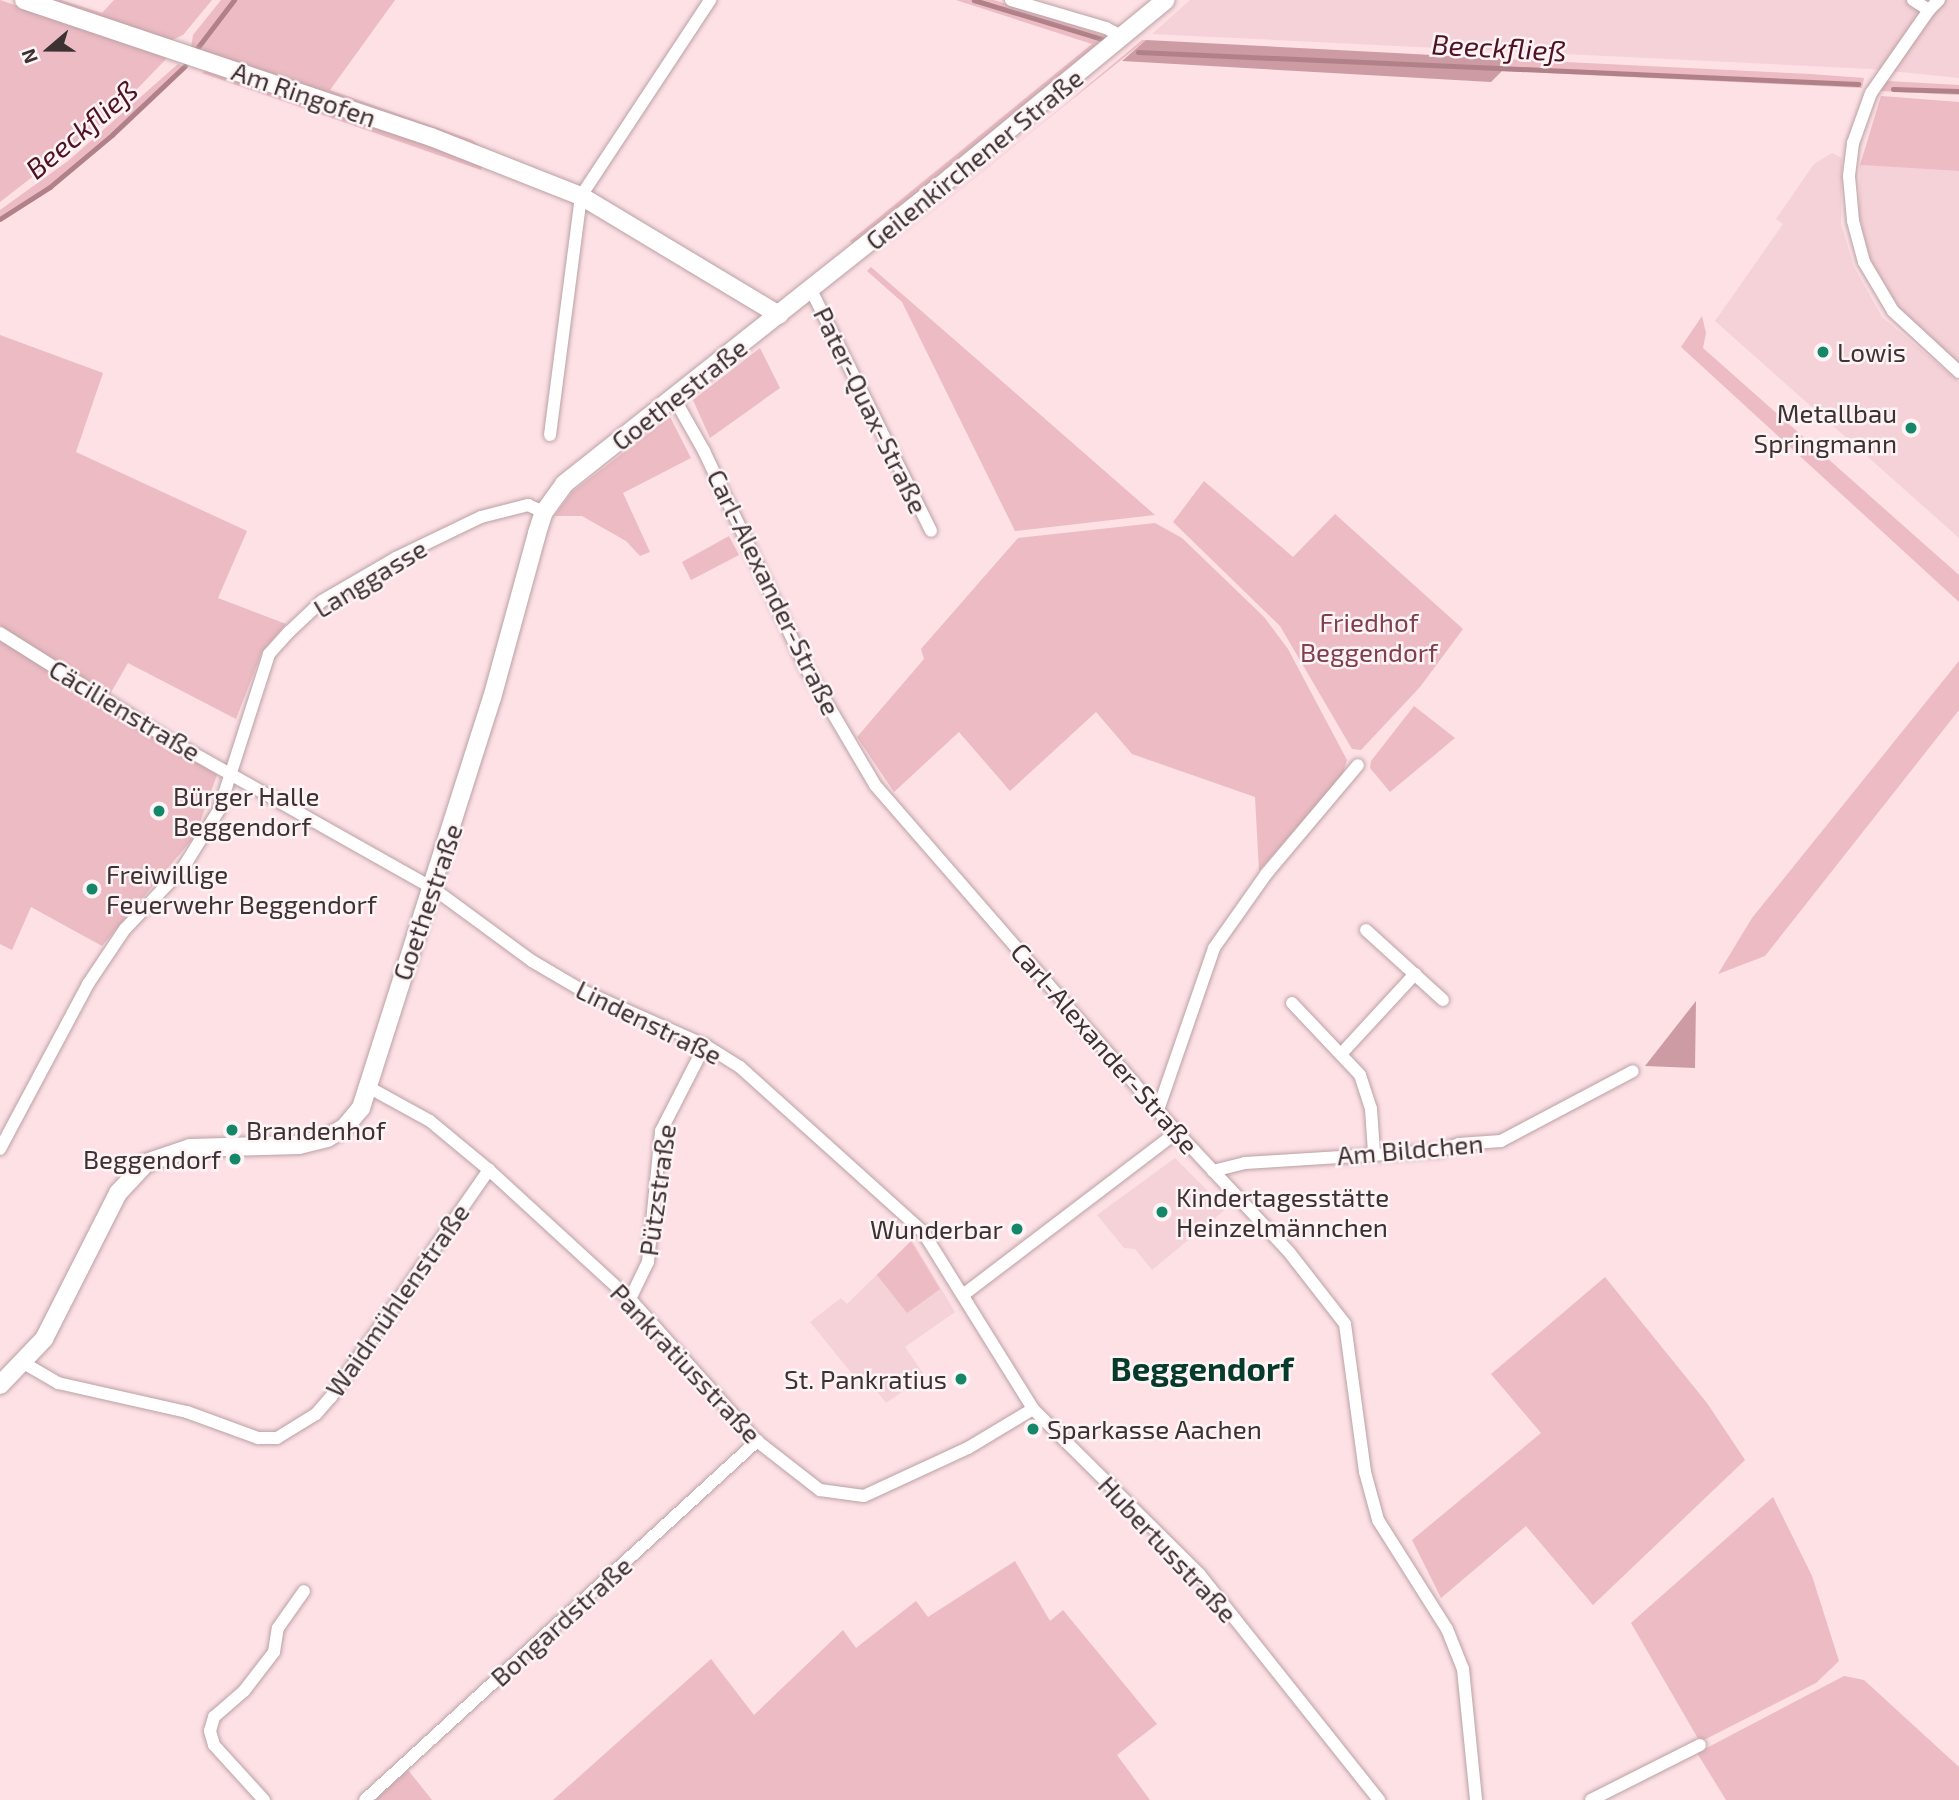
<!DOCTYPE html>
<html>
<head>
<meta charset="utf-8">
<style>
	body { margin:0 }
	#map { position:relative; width:1959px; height:1800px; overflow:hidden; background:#fde1e5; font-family:"Exo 2",sans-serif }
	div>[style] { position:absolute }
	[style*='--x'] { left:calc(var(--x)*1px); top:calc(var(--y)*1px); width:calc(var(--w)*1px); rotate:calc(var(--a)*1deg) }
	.built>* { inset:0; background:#f5d2d7 }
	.green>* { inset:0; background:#ecbbc3 }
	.forest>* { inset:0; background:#cd9ba3 }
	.stream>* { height:4.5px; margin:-2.25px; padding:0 2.25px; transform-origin:2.25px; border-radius:2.25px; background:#b18189 }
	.roads { filter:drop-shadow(0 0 2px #bba1a5) drop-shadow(0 0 2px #bba1a5) }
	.street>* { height:12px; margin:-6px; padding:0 6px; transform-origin:6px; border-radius:6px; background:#fff }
	.secondary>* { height:18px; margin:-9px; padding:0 9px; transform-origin:9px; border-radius:9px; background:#fff }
	.dots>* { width:19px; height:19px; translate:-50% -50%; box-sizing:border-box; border:4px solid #fef3f5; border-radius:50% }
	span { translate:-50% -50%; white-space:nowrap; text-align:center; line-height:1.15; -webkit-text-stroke:5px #fef3f5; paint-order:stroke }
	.street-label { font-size:26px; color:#3c3133 }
	.poi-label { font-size:26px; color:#3c3133 }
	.left { translate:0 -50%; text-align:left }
	.right { translate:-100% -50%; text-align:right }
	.park-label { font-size:26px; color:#803f4e }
	.water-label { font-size:28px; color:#4e1224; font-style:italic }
	.district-label { font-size:33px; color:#063b2c; font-weight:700 }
	.north { position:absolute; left:14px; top:14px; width:70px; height:70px; -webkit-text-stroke:5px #fef3f5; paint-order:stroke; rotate:250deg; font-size:19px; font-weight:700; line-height:28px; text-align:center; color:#3c3133 }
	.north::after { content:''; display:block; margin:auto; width:24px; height:32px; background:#3c3133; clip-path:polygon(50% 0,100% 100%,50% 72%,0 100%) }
</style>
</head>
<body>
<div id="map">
	<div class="built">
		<i style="clip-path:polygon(1190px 0,1959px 0,1959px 78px,1871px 69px,1152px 34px)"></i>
		<i style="clip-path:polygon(1832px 153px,1842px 158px,1841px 224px,1854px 267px,1882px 317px,1959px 382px,1959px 538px,1715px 321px,1783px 224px,1776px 219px,1814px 164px)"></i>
		<i style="clip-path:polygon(1860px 165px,1959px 171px,1959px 366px,1903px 314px,1870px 259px,1859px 216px)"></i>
		<i style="clip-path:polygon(1175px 1158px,1226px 1209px,1152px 1270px,1135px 1249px,1124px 1248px,1097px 1215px)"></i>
		<i style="clip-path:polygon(912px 1240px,955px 1312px,905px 1347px,925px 1376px,886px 1403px,864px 1375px,857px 1380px,810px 1322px,841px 1298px,847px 1304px)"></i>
	</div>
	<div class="green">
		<i style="clip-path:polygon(0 0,167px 58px,111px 116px,0 202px)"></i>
		<i style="clip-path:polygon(44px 0,61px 0,102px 13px,114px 0,212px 0,183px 35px,172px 40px)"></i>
		<i style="clip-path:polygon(221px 0,395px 0,330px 90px,472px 140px,482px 148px,191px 48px,193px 35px)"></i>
		<i style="clip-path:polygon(956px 0,994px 0,1107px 36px,854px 245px,850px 241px,1092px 44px)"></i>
		<i style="clip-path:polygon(1142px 40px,1146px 40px,875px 258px,1062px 107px)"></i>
		<i style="clip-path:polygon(1504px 59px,1810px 74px,1864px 78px,1862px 88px,1502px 71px)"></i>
		<i style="clip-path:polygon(178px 64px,183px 66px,180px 71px,111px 135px,50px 186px,0 218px,0 210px,68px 161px)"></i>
		<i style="clip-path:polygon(211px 69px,484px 163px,481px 170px,202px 73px)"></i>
		<i style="clip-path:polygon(1887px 81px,1959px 85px,1959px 95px,1880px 91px)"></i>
		<i style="clip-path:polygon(1881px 96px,1959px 102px,1959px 171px,1860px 165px)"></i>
		<i style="clip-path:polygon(871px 267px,1155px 515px,1015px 531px,902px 302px,867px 271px)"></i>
		<i style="clip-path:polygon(1702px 316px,1706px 333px,1703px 348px,1959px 575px,1959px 602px,1681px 347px)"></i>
		<i style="clip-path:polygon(0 335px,103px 373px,76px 452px,247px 531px,218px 598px,286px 624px,262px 652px,236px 719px,128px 663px,110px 694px,0 626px)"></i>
		<i style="clip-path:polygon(760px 348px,780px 388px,710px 438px,693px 400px)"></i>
		<i style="clip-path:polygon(670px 417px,691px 458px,623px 493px,650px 552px,640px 556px,626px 541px,582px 516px,554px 516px,572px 492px)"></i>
		<i style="clip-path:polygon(1204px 481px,1293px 557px,1335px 514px,1463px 629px,1420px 687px,1361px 750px,1352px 749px,1280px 626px,1173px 522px)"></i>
		<i style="clip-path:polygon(1155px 523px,1182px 538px,1264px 617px,1288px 649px,1347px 760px,1343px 774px,1259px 871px,1255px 797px,1132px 754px,1096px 712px,1010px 791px,959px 732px,894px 792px,857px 737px,924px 659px,921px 649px,1018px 538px)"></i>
		<i style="clip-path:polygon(729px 536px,739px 555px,691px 580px,682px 562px)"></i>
		<i style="clip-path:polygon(0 638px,217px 775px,195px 836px,102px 946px,31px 907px,12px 950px,0 944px)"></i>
		<i style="clip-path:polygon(1959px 661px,1959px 710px,1765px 956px,1718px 974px,1752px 918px)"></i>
		<i style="clip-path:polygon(1414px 706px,1455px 738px,1390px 792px,1370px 768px,1371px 761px)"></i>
		<i style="clip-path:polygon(911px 1241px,940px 1289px,907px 1313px,877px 1275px)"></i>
		<i style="clip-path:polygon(1605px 1277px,1707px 1403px,1745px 1460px,1593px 1605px,1526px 1526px,1441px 1598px,1412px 1540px,1541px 1433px,1491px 1374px)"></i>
		<i style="clip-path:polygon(1773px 1497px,1812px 1576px,1839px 1661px,1816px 1683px,1700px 1742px,1631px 1623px)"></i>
		<i style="clip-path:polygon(1015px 1561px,1050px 1621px,1063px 1610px,1157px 1724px,1117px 1755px,1150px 1800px,553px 1800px,711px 1659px,754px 1715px,843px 1630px,856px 1648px,916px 1601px,928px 1617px)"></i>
		<i style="clip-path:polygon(1844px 1676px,1864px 1680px,1959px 1767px,1959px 1800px,1726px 1800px,1697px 1753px)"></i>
		<i style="clip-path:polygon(408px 1770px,432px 1800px,375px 1800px)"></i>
	</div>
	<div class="forest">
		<i style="clip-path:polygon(1146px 40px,1395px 53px,1504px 59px,1502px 71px,1491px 82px,1122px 61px)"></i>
		<i style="clip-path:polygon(1696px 1001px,1695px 1068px,1645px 1066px)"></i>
	</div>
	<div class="stream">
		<i style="--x:974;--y:0;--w:134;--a:16.9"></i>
		<i style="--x:195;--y:51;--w:64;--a:-52.6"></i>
		<i style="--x:1138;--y:52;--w:721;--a:2.54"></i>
		<i style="--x:1893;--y:89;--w:66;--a:1.7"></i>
		<i style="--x:0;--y:219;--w:59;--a:-32.6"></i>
		<i style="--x:50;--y:187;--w:81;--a:-40"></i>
		<i style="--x:112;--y:135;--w:100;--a:-43.4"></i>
	</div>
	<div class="roads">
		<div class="street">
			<i style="--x:1011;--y:0;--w:99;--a:16.4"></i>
			<i style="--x:1106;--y:28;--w:19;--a:28"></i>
			<i style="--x:1913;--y:0;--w:19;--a:32"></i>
			<i style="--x:1929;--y:10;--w:14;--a:-45"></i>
			<i style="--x:1929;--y:10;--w:101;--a:124.9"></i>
			<i style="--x:1871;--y:93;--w:53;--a:109.8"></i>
			<i style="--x:1853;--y:143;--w:33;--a:97"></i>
			<i style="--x:1849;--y:176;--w:45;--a:84.9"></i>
			<i style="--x:1853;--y:221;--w:42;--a:75"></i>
			<i style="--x:1864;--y:262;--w:57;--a:59.4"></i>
			<i style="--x:1893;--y:311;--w:90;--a:42.7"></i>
			<i style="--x:811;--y:290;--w:269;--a:63.5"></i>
			<i style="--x:674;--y:398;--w:61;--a:60.5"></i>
			<i style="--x:704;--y:451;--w:238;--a:64.8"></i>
			<i style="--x:805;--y:666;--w:138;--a:59.5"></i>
			<i style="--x:875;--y:785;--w:460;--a:49"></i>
			<i style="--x:1177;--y:1132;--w:164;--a:47"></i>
			<i style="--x:1289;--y:1252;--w:91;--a:52.1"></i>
			<i style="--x:1345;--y:1324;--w:149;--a:82.3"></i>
			<i style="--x:1365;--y:1472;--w:50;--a:74.8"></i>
			<i style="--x:1378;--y:1520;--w:129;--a:57.7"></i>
			<i style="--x:1447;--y:1629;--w:43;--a:68.2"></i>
			<i style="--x:1463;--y:1669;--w:132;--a:84.3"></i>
			<i style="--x:550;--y:435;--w:241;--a:-82.6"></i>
			<i style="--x:581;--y:196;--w:235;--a:-56.6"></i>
			<i style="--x:0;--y:633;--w:207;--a:32.2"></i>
			<i style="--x:175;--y:743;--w:297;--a:29.4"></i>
			<i style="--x:434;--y:889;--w:122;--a:36.3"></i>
			<i style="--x:532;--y:961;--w:59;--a:30.5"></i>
			<i style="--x:583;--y:991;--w:133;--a:23.9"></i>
			<i style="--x:705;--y:1045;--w:41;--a:32.2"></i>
			<i style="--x:740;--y:1067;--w:246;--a:42"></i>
			<i style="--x:923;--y:1232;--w:208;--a:58.1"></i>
			<i style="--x:1033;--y:1409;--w:235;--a:44.8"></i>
			<i style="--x:1200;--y:1575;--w:288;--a:51.5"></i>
			<i style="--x:1366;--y:930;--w:104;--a:42.3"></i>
			<i style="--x:1292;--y:1003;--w:99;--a:46.6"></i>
			<i style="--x:1360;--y:1075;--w:36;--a:72"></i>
			<i style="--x:1371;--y:1109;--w:43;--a:86"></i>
			<i style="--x:1342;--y:1053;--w:108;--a:-47.3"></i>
			<i style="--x:370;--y:1088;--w:68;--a:28.8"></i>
			<i style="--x:430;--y:1121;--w:77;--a:39.7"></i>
			<i style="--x:489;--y:1170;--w:191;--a:42.5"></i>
			<i style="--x:630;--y:1299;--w:191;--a:48.2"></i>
			<i style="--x:757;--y:1441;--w:80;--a:37.9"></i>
			<i style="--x:820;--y:1490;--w:44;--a:7.8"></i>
			<i style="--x:864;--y:1496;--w:115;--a:-24.8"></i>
			<i style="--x:968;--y:1448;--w:76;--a:-31"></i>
			<i style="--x:1158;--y:1110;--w:171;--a:-70.9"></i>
			<i style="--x:1214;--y:948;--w:92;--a:-54.8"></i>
			<i style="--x:1267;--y:873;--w:141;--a:-49.9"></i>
			<i style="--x:0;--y:1149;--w:187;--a:-61.9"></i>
			<i style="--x:88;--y:984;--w:66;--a:-56.1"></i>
			<i style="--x:125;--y:929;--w:84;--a:-46.4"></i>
			<i style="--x:183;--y:868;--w:68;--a:-58.2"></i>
			<i style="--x:219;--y:810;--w:164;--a:-72.2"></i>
			<i style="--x:269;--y:654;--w:30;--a:-48"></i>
			<i style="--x:289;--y:632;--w:45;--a:-43.2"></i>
			<i style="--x:322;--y:601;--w:86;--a:-30.2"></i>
			<i style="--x:396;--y:558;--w:94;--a:-25.8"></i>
			<i style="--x:481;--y:517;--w:49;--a:-14.3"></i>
			<i style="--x:528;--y:505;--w:17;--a:24"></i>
			<i style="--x:1213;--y:1171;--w:33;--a:-14"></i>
			<i style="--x:1245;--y:1163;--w:193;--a:-3.6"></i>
			<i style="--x:1438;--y:1151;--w:22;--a:-18"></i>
			<i style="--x:1459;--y:1144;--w:42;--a:-4.1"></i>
			<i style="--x:1501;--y:1141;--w:149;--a:-27.9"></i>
			<i style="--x:963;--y:1295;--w:269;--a:-37.3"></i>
			<i style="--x:630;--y:1299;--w:41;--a:-64.1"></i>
			<i style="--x:648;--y:1262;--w:132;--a:-84.3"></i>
			<i style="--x:661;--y:1131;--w:97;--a:-62.9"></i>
			<i style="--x:22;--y:1362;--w:42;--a:30.3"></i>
			<i style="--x:58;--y:1383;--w:132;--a:12.7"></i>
			<i style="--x:187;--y:1412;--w:76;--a:20.1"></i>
			<i style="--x:258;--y:1438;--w:19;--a:0"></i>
			<i style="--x:277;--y:1438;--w:46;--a:-31.6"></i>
			<i style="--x:316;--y:1414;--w:23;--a:-49"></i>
			<i style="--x:331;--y:1397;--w:277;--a:-55.2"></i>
			<i style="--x:264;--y:1800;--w:74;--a:-132.3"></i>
			<i style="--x:214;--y:1745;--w:15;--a:-106"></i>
			<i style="--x:210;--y:1731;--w:15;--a:-74"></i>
			<i style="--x:214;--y:1717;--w:40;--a:-41"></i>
			<i style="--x:244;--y:1691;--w:49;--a:-52.4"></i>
			<i style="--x:274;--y:1652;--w:24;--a:-81"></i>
			<i style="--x:278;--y:1628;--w:45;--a:-54.9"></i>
			<i style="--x:365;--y:1800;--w:532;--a:-42.48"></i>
			<i style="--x:1591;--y:1800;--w:122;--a:-26.8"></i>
		</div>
		<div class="secondary">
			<i style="--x:24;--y:0;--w:429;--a:18.6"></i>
			<i style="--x:431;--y:137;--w:161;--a:21.5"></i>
			<i style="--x:581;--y:196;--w:231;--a:31"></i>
			<i style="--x:0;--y:1385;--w:64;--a:-46.3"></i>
			<i style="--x:44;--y:1339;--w:164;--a:-63.1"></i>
			<i style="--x:118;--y:1193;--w:41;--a:-47"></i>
			<i style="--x:146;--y:1163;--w:46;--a:-18.8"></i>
			<i style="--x:190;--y:1148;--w:109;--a:-1.6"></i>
			<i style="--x:299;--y:1145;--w:29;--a:-14"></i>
			<i style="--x:327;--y:1138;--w:21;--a:-31"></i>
			<i style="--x:345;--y:1127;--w:25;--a:-50"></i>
			<i style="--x:361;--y:1108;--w:430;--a:-72.3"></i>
			<i style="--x:492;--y:698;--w:171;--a:-74.7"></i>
			<i style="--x:537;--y:533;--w:22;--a:-72"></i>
			<i style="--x:544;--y:512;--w:34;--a:-54"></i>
			<i style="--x:564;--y:484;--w:494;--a:-38.4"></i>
			<i style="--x:951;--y:177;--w:278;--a:-39.5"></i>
		</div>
	</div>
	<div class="dots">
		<i style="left:1823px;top:352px;background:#138767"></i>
		<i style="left:1911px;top:428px;background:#138767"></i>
		<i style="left:159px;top:811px;background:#138767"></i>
		<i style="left:92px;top:889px;background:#138767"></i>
		<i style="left:232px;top:1130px;background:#138767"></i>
		<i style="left:235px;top:1159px;background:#138767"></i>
		<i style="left:1162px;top:1212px;background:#138767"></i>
		<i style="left:1017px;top:1229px;background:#138767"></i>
		<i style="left:961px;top:1379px;background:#138767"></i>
		<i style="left:1033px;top:1429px;background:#138767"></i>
	</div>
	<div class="street-label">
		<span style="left:304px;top:94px;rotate:19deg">Am Ringofen</span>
		<span style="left:974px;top:159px;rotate:-39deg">Geilenkirchener Straße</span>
		<span style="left:679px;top:394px;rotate:-38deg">Goethestraße</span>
		<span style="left:871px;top:410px;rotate:64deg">Pater-Quax-Straße</span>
		<span style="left:370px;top:578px;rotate:-31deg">Langgasse</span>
		<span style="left:774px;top:592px;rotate:64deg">Carl-Alexander-Straße</span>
		<span style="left:125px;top:710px;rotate:31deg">Cäcilienstraße</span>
		<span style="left:427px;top:902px;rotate:-71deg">Goethestraße</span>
		<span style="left:649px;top:1022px;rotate:26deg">Lindenstraße</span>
		<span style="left:1105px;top:1048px;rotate:49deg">Carl-Alexander-Straße</span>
		<span style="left:1410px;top:1149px;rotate:-5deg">Am Bildchen</span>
		<span style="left:657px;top:1190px;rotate:-82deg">Pützstraße</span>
		<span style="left:397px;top:1300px;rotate:-55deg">Waidmühlenstraße</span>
		<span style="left:686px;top:1363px;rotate:47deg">Pankratiusstraße</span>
		<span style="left:1168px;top:1549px;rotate:47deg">Hubertusstraße</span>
		<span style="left:561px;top:1621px;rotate:-42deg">Bongardstraße</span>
	</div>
	<div class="poi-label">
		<span class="left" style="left:1837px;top:352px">Lowis</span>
		<span class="right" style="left:1897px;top:428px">Metallbau<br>Springmann</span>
		<span class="left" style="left:173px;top:811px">Bürger Halle<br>Beggendorf</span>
		<span class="left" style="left:106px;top:889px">Freiwillige<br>Feuerwehr Beggendorf</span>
		<span class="left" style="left:246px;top:1130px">Brandenhof</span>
		<span class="right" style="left:221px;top:1159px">Beggendorf</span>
		<span class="left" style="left:1176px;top:1212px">Kindertagesstätte<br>Heinzelmännchen</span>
		<span class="right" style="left:1003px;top:1229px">Wunderbar</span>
		<span class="right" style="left:947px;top:1379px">St. Pankratius</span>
		<span class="left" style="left:1047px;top:1429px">Sparkasse Aachen</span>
	</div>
	<div class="park-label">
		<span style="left:1369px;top:637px">Friedhof<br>Beggendorf</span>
	</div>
	<div class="water-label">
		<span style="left:1499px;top:47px;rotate:3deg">Beeckfließ</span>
		<span style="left:81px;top:129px;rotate:-40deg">Beeckfließ</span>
	</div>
	<div class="district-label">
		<span style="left:1202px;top:1369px">Beggendorf</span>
	</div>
	<div class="north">N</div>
</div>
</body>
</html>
